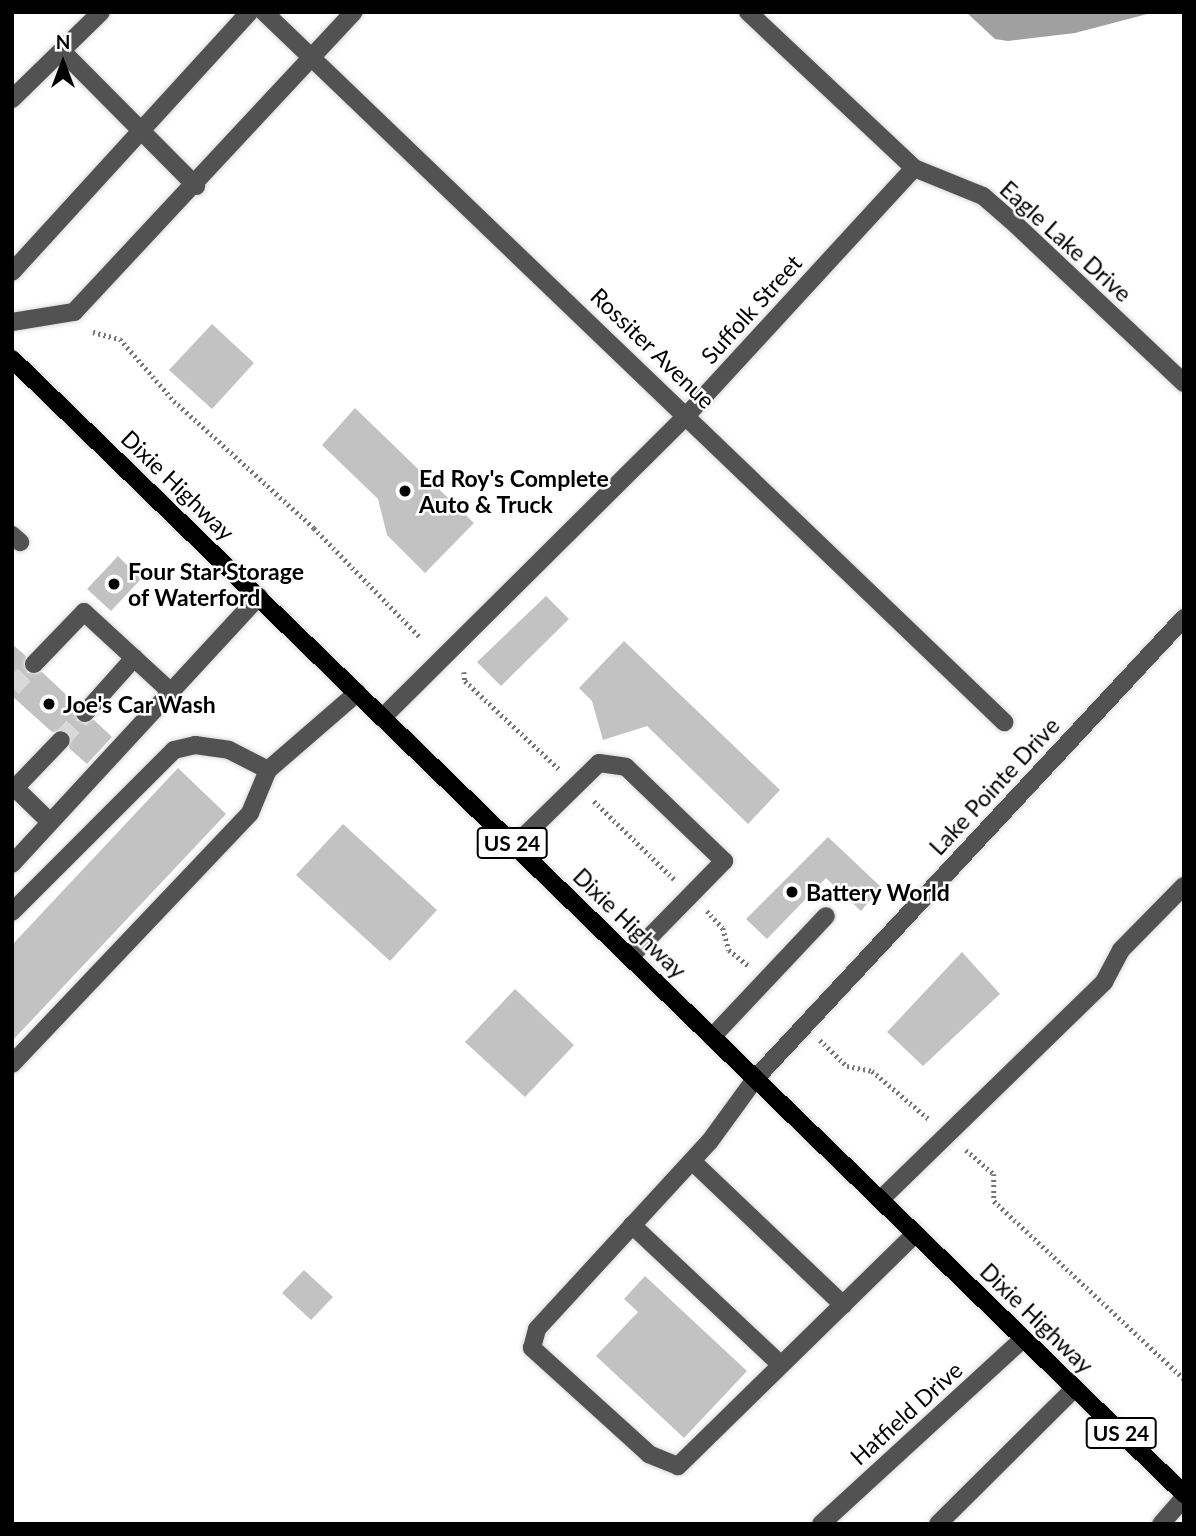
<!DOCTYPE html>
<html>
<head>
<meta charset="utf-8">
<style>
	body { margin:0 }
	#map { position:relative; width:1196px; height:1536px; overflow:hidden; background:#fff; font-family:Lato,sans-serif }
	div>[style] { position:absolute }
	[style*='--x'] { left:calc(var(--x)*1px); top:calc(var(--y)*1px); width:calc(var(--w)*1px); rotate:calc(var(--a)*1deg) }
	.water>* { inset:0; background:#a0a0a0 }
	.building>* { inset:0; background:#c2c2c2 }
	.minor-tunnel>* { height:18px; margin-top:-9px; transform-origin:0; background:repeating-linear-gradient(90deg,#d9d9d9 0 18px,transparent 0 27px) }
	.path>* { height:4.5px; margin-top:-2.25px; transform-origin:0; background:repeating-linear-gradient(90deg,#747474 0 2px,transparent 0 5.5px) }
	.roads { filter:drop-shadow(0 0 2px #dbdbdb) drop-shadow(0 0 2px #dbdbdb) }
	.minor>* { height:18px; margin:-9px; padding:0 9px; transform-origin:9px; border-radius:9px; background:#525252 }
	.major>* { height:18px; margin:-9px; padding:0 9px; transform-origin:9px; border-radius:9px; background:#000 }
	.dots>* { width:19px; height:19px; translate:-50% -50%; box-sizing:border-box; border:4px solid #fff; border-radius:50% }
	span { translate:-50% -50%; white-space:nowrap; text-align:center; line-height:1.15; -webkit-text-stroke:5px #fff; paint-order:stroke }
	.shield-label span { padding:2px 5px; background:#fff; border:2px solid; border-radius:5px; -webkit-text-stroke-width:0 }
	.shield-label { font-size:21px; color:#000; font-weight:700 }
	.street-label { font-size:23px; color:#000 }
	.poi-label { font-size:23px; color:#000; font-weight:700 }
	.left { translate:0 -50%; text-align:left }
	.frame { position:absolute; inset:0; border:14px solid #000; pointer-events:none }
	.north { position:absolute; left:28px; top:28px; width:70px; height:70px; -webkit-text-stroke:5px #fff; paint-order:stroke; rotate:0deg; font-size:19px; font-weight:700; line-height:28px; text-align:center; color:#000 }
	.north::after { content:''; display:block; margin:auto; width:24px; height:32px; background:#000; clip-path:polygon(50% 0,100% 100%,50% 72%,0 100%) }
</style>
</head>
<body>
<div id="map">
	<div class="water">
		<i style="clip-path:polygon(966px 12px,1155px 12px,1075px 33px,1008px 41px,995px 39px)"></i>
	</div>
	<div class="building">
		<i style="clip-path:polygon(212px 324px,254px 363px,212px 409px,169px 370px)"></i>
		<i style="clip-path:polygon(355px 408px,474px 523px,425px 573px,387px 535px,378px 499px,322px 445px)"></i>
		<i style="clip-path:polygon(118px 556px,141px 579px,111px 611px,87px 589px)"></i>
		<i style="clip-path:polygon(546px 596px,569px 619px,501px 686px,477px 662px)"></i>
		<i style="clip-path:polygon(624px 641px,780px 790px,748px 824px,647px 726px,603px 740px,592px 701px,579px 688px)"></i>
		<i style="clip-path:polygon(12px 644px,26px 656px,27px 673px,42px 672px,77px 705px,77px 721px,94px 720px,112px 737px,87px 764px,69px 748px,68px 731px,52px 732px,12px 696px)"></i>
		<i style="clip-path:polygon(178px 768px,226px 814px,12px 1041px,12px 945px)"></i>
		<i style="clip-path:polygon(343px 824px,437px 910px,390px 961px,296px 875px)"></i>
		<i style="clip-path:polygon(828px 837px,881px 887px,861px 911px,826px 878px,767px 939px,746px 919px)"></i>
		<i style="clip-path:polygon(962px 952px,1000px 994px,923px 1066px,887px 1032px)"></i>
		<i style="clip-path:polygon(515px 989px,574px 1045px,525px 1097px,465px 1042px)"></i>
		<i style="clip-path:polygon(304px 1270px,333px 1297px,311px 1320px,282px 1293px)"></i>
		<i style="clip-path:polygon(645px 1276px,747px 1371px,684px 1438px,596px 1356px,638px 1312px,624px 1299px)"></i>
	</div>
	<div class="minor-tunnel">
		<i style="--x:12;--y:688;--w:33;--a:-47"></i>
		<i style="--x:61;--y:740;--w:36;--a:-48"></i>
	</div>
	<div class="path">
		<i style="--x:93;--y:332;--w:28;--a:15"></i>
		<i style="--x:120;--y:339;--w:82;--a:48.9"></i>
		<i style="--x:174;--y:401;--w:189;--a:42.2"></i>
		<i style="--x:314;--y:528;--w:151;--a:45.8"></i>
		<i style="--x:464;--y:672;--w:9;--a:84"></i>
		<i style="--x:465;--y:681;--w:129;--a:43.1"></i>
		<i style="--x:594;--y:801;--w:113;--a:44.3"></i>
		<i style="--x:707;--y:911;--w:23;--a:47"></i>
		<i style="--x:723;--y:928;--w:23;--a:75"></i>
		<i style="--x:729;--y:950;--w:26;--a:39"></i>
		<i style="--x:820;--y:1040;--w:37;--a:44"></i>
		<i style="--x:847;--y:1066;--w:25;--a:11"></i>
		<i style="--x:872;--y:1071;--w:76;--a:40.2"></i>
		<i style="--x:966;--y:1150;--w:37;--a:41"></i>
		<i style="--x:994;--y:1174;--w:27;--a:90"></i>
		<i style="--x:994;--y:1201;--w:260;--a:43.1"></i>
	</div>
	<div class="roads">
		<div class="minor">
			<i style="--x:264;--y:12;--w:1026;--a:43.81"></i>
			<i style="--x:748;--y:12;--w:228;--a:43.2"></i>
			<i style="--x:914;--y:168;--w:74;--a:22.1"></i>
			<i style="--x:983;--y:196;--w:37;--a:41"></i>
			<i style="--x:1011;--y:220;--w:238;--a:43.3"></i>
			<i style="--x:63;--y:52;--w:189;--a:45.2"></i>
			<i style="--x:12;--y:99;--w:124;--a:-44.3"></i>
			<i style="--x:12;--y:272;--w:352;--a:-47.6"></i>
			<i style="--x:12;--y:322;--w:63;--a:-9.2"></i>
			<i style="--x:74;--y:312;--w:410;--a:-47"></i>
			<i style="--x:12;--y:535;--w:11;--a:41"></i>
			<i style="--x:34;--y:664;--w:72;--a:-46.1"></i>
			<i style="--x:84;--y:612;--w:118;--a:42.6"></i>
			<i style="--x:85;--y:713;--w:74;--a:-48.3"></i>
			<i style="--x:382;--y:718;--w:430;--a:-44.8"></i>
			<i style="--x:687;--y:415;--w:335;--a:-47.4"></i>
			<i style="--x:12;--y:785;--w:53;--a:44.2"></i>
			<i style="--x:15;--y:788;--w:66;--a:-46.2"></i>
			<i style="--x:514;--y:846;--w:119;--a:-44.3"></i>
			<i style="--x:599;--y:763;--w:27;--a:8"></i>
			<i style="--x:626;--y:767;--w:136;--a:43.8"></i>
			<i style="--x:724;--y:861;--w:134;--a:134.4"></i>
			<i style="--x:12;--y:864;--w:364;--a:-47.3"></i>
			<i style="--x:12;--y:912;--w:229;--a:-45"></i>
			<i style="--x:174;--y:750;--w:22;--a:-13"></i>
			<i style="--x:195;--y:745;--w:34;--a:8"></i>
			<i style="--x:229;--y:750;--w:44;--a:27.1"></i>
			<i style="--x:712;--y:1037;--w:166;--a:-46.7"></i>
			<i style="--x:12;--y:1064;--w:346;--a:-46.5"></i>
			<i style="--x:250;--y:813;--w:47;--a:-67.3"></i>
			<i style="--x:268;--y:770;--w:118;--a:-40.9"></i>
			<i style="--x:692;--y:1161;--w:209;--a:43.6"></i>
			<i style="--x:880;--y:1200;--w:313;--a:-44.2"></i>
			<i style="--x:1104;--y:982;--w:36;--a:-62"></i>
			<i style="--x:1121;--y:950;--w:90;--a:-45.5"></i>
			<i style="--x:632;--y:1225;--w:204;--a:43.2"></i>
			<i style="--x:915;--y:1234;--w:332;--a:135.6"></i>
			<i style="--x:678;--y:1466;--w:31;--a:-158"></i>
			<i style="--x:649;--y:1454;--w:158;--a:-137.8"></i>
			<i style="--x:532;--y:1348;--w:20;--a:-75"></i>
			<i style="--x:537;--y:1329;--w:255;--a:-47.4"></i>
			<i style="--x:710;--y:1141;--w:77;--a:-54"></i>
			<i style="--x:755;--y:1079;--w:630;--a:-47.06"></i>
			<i style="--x:821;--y:1524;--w:274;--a:-42.5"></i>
			<i style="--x:938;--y:1524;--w:192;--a:-44.8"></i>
			<i style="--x:1161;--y:1524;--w:35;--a:-49"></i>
		</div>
		<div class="major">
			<i style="--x:12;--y:359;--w:1632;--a:44.08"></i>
		</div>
	</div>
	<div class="dots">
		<i style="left:405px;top:491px;background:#000"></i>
		<i style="left:114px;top:584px;background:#000"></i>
		<i style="left:49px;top:704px;background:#000"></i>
		<i style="left:792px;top:892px;background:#000"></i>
	</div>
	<div class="shield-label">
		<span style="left:512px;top:843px">US 24</span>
		<span style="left:1121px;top:1433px">US 24</span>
	</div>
	<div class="street-label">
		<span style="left:1066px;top:241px;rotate:42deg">Eagle Lake Drive</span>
		<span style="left:751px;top:309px;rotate:-48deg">Suffolk Street</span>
		<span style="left:653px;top:348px;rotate:44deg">Rossiter Avenue</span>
		<span style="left:178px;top:485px;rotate:44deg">Dixie Highway</span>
		<span style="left:994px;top:786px;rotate:-47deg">Lake Pointe Drive</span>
		<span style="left:630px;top:923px;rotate:44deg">Dixie Highway</span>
		<span style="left:1037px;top:1318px;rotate:44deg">Dixie Highway</span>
		<span style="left:906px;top:1413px;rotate:-42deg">Hatfield Drive</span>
	</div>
	<div class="poi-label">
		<span class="left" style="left:419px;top:491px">Ed Roy's Complete<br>Auto &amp; Truck</span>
		<span class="left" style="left:128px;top:584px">Four Star Storage<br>of Waterford</span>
		<span class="left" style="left:63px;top:704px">Joe's Car Wash</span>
		<span class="left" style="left:806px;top:892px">Battery World</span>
	</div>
	<div class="frame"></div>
	<div class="north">N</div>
</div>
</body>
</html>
